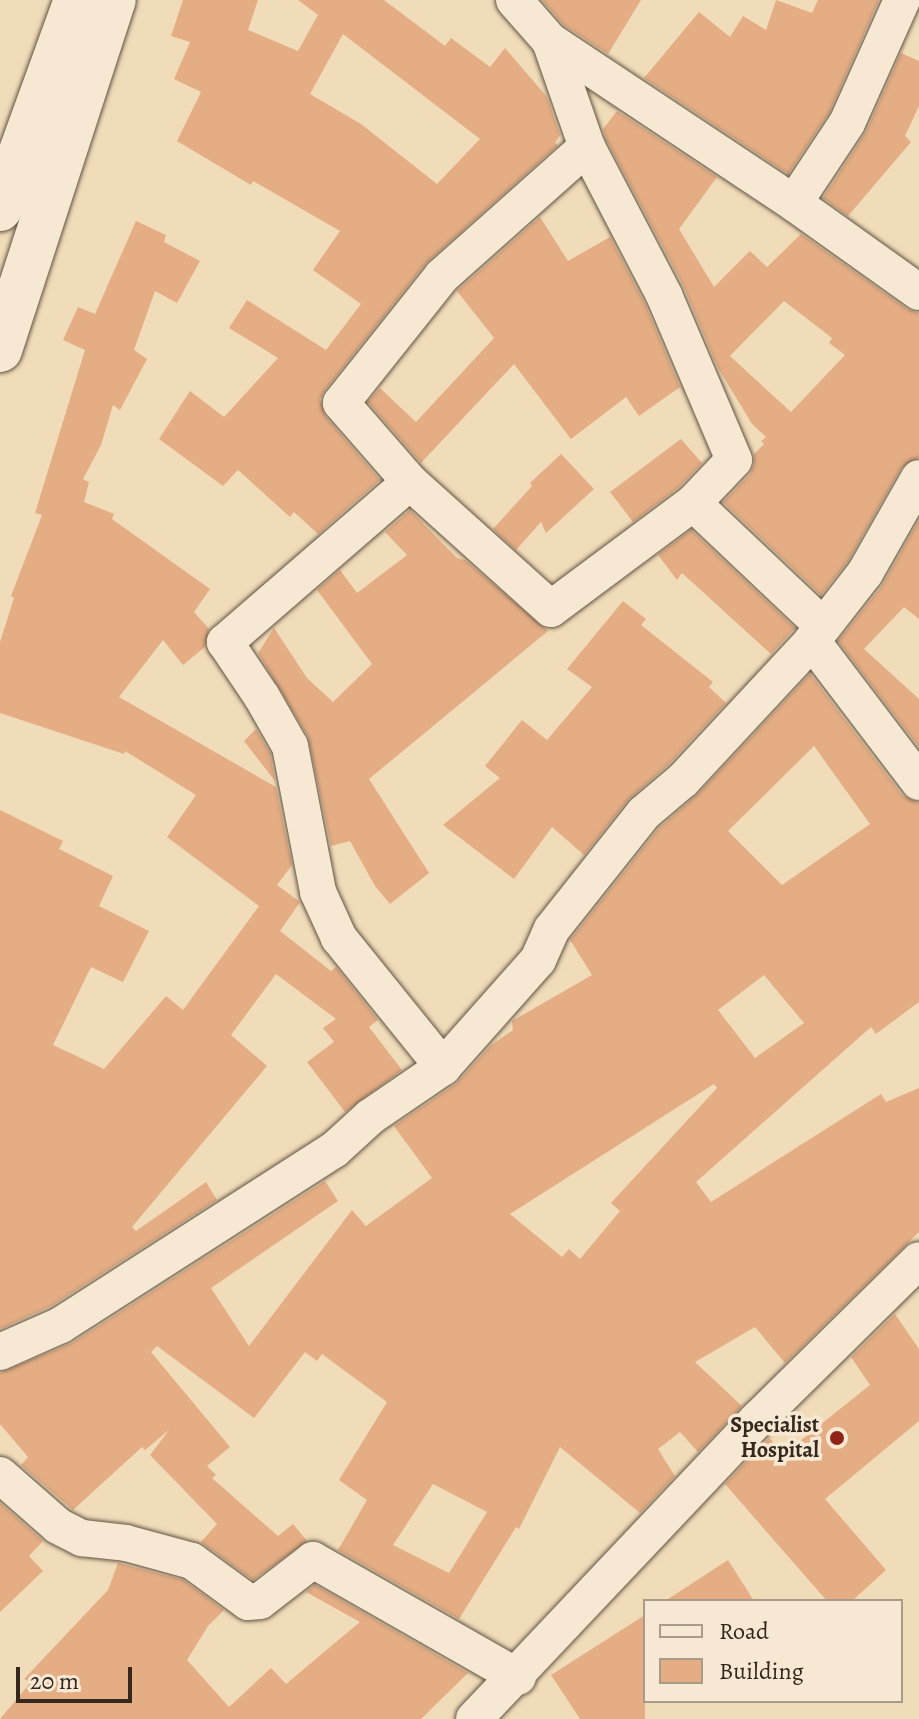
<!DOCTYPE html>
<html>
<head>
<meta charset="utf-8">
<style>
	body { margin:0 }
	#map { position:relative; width:919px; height:1719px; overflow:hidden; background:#f1dcb9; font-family:Alegreya,serif }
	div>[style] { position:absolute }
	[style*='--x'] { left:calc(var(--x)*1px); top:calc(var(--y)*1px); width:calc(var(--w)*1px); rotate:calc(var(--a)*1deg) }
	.building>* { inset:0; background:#e5ad84 }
	.roads { filter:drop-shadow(0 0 2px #625445) drop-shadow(0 0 2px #625445) }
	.street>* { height:36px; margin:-18px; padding:0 18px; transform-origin:18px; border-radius:18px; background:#f6e8d2 }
	.secondary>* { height:44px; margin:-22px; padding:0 22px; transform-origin:22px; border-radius:22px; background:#f6e8d2 }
	.dots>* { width:22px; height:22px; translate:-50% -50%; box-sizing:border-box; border:4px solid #f6e8d2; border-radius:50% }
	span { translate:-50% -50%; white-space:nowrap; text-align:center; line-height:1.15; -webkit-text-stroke:7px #f6e8d2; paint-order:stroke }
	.poi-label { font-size:22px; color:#33271e; font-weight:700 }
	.right { translate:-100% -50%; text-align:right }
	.legend { position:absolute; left:643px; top:1599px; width:260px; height:104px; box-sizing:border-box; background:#f6e8d2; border:2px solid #a89b8a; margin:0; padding:10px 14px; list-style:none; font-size:24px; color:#33271e }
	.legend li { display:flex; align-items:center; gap:16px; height:40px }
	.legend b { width:40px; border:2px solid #a89b8a }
	.scale { position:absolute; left:16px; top:1667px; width:116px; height:36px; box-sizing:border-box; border:4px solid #33271e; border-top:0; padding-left:10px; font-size:24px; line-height:28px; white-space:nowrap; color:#33271e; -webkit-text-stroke:6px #f6e8d2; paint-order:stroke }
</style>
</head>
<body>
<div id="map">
	<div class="building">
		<i style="clip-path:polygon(evenodd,183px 0,258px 0,248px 30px,298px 51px,318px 15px,298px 0,384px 0,445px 46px,451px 38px,490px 67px,505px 48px,547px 97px,560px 135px,555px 143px,558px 145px,426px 263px,325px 390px,320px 399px,325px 416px,380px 480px,318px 534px,294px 512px,290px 517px,238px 470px,223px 486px,159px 439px,190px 391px,224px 417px,278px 358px,229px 328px,247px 300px,326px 350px,361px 304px,313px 270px,340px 231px,253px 181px,251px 185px,177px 141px,201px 92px,174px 79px,190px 42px,171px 36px,183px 0,343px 34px,480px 139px,437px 184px,361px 124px,310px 94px,343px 34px)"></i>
		<i style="clip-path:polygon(542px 0,641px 0,608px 54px,564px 25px)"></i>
		<i style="clip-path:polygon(776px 0,812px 13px,818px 0,879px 0,829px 113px,788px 174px,644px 78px,699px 12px,730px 37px,743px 16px,766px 30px)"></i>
		<i style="clip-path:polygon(901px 53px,919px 61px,919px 106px,905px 136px,911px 142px,848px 216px,823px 198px,866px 132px)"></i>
		<i style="clip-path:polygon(evenodd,617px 111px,717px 177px,679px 229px,714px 287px,750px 251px,767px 267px,801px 234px,907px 309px,919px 313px,919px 457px,901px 468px,848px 561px,821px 595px,723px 502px,750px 474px,754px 465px,754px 454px,764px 444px,761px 441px,766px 437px,752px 424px,718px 368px,683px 285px,606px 139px,603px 129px,617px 111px,784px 301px,832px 338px,829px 343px,845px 355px,791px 412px,730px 356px,784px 301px)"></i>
		<i style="clip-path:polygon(540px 217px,568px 261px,610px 237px,645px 304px,680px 387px,639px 416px,626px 397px,571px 439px,514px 364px,421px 463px,368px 402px,380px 388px,416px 422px,494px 338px,457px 291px)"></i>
		<i style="clip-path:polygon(136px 221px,166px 235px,164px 242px,200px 261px,177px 303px,155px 291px,134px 350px,147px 359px,120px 410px,113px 405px,101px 445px,83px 479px,89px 482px,84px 502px,114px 514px,112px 519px,210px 589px,194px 612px,209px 629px,205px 647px,183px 665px,163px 640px,119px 697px,276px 787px,292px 865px,277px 885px,300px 902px,280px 931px,331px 971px,336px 967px,378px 1020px,369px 1027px,402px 1070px,345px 1112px,307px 1062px,334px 1042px,323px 1028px,336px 1019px,276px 974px,231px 1035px,267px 1066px,132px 1227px,136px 1231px,206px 1182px,217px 1200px,51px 1306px,0 1329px,0 810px,63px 841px,59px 849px,113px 876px,99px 906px,149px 931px,123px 982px,91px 967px,53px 1045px,104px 1069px,166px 996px,183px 1010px,259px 906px,167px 837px,196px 795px,125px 751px,124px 754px,0 713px,0 642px,14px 598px,11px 596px,42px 515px,35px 513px,85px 350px,63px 340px,78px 307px,95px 314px)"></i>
		<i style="clip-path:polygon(681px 439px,702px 463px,679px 487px,633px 522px,610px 492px)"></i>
		<i style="clip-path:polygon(561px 454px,594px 489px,546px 533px,541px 522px,516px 550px,493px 529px,532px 486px,530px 483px)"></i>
		<i style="clip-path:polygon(410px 510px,457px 558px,465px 560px,548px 631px,369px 779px,429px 873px,390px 904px,375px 886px,350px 841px,331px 846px,308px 736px,258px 653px,274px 628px,307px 678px,333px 702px,372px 664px,317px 590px,340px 570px,357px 593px,407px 555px,385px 532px)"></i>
		<i style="clip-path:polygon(919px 520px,919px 619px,904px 607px,864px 649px,919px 699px,919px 747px,838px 641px,882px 586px)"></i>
		<i style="clip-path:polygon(691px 530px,795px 628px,771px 654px,682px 573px,677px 580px,658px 555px)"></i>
		<i style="clip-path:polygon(623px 601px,646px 619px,641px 625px,713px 682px,709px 687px,726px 703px,668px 765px,628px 800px,584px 855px,552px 827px,514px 879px,443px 825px,500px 778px,485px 766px,522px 720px,547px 740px,592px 687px,567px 669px)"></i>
		<i style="clip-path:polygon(evenodd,810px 674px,902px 795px,919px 803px,919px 1002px,876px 1034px,871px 1027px,696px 1182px,711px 1202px,881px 1094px,886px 1102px,919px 1088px,919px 1232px,785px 1363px,755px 1327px,695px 1362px,742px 1406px,698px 1452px,680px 1432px,658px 1449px,675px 1476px,640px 1513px,560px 1447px,519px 1529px,516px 1527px,459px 1619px,338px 1550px,367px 1500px,339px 1480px,387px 1402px,322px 1354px,317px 1361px,305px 1352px,254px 1418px,157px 1346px,151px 1352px,230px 1447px,207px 1466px,216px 1475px,212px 1478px,278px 1536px,293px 1524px,307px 1541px,253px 1580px,201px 1542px,217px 1524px,150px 1455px,169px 1430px,145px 1450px,142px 1447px,73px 1510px,21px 1465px,28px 1457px,0 1424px,0 1373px,72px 1343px,325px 1181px,338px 1201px,211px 1288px,249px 1346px,352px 1210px,366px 1226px,432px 1178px,394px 1126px,457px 1083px,490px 1046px,513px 1030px,512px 1021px,592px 975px,570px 940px,659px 828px,698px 794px,810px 674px,814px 746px,870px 824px,782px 885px,728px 831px,814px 746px,810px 674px,764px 975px,804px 1023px,755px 1058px,718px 1010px,764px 975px,810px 674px,714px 1084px,717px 1088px,611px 1203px,620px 1211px,580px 1259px,569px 1249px,562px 1257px,510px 1214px,714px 1084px,810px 674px,433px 1484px,487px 1512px,449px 1573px,393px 1545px,433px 1484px)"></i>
		<i style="clip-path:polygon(256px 729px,270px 753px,275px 781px,244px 741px)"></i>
		<i style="clip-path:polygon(895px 1314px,919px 1349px,919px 1421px,825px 1499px,886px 1570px,852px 1601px,827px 1601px,725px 1484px,769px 1438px,785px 1453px,870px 1385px,851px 1357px)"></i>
		<i style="clip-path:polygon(0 1503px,43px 1541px,29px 1556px,43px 1571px,0 1612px)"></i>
		<i style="clip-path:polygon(728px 1560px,754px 1601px,665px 1601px)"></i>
		<i style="clip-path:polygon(118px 1563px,183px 1580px,224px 1610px,208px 1626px,187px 1660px,229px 1707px,271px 1668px,286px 1684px,360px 1622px,306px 1592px,315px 1585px,468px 1673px,421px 1719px,0 1719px,31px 1682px,24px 1679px,108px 1590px)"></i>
		<i style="clip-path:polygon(645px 1615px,645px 1719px,580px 1719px,551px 1675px)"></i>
	</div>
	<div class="roads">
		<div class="street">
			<i style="--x:514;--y:0;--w:55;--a:48.7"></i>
			<i style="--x:550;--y:41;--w:112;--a:70.8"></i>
			<i style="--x:587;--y:147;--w:167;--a:62.5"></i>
			<i style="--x:664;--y:295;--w:179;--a:67"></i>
			<i style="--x:734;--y:460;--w:59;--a:133.6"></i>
			<i style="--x:693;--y:503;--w:177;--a:143.3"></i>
			<i style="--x:551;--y:609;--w:190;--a:-138"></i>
			<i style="--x:410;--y:482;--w:105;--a:-131.1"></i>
			<i style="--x:341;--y:403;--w:162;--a:-51.5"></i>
			<i style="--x:442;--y:276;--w:194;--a:-41.7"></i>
			<i style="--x:550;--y:41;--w:293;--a:33.6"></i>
			<i style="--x:794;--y:203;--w:153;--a:35.5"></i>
			<i style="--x:794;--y:203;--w:96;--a:-56.5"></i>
			<i style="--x:847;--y:123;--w:135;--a:-65.9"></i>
			<i style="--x:410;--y:482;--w:245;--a:139.1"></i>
			<i style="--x:225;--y:642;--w:66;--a:56.1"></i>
			<i style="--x:262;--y:697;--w:56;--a:60.3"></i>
			<i style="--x:290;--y:746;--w:149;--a:79.1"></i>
			<i style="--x:318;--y:892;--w:51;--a:65.5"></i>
			<i style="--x:339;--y:938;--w:166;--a:51.1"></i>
			<i style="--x:693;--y:503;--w:179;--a:43.4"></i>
			<i style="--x:812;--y:641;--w:177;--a:52.8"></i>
			<i style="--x:0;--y:1352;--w:67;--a:-23.9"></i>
			<i style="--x:61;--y:1325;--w:324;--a:-32.7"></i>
			<i style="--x:334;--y:1150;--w:49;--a:-42.5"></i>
			<i style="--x:370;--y:1117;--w:88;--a:-34.4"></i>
			<i style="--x:443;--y:1067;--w:143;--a:-48.4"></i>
			<i style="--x:538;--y:960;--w:34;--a:-66"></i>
			<i style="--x:552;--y:929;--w:148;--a:-51.6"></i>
			<i style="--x:644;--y:813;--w:51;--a:-40.2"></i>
			<i style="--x:683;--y:780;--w:190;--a:-47.1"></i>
			<i style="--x:812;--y:641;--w:86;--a:-52.1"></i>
			<i style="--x:865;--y:573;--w:109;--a:-60.4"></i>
			<i style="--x:0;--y:1475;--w:77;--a:41.3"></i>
			<i style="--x:58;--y:1526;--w:27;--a:27"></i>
			<i style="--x:82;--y:1538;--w:44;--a:6.5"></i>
			<i style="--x:126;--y:1543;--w:68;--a:15.3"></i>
			<i style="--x:192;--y:1561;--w:69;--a:36.2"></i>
			<i style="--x:248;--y:1602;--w:12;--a:-5"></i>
			<i style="--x:260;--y:1601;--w:67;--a:-37.7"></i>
			<i style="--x:313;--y:1560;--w:236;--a:29.7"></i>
			<i style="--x:474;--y:1719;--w:413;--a:-46.6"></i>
			<i style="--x:758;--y:1419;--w:226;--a:-44.6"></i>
		</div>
		<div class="secondary">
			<i style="--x:0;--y:209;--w:222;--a:-70"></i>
			<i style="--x:0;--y:350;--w:368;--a:-72"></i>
		</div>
	</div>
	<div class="dots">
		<i style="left:837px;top:1438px;background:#8f2418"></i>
	</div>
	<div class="poi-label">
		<span class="right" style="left:819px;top:1438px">Specialist<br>Hospital</span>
	</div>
	<ul class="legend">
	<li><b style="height:10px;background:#f6e8d2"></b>Road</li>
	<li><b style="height:22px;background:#e5ad84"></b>Building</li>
	</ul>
	<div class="scale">20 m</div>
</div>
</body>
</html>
